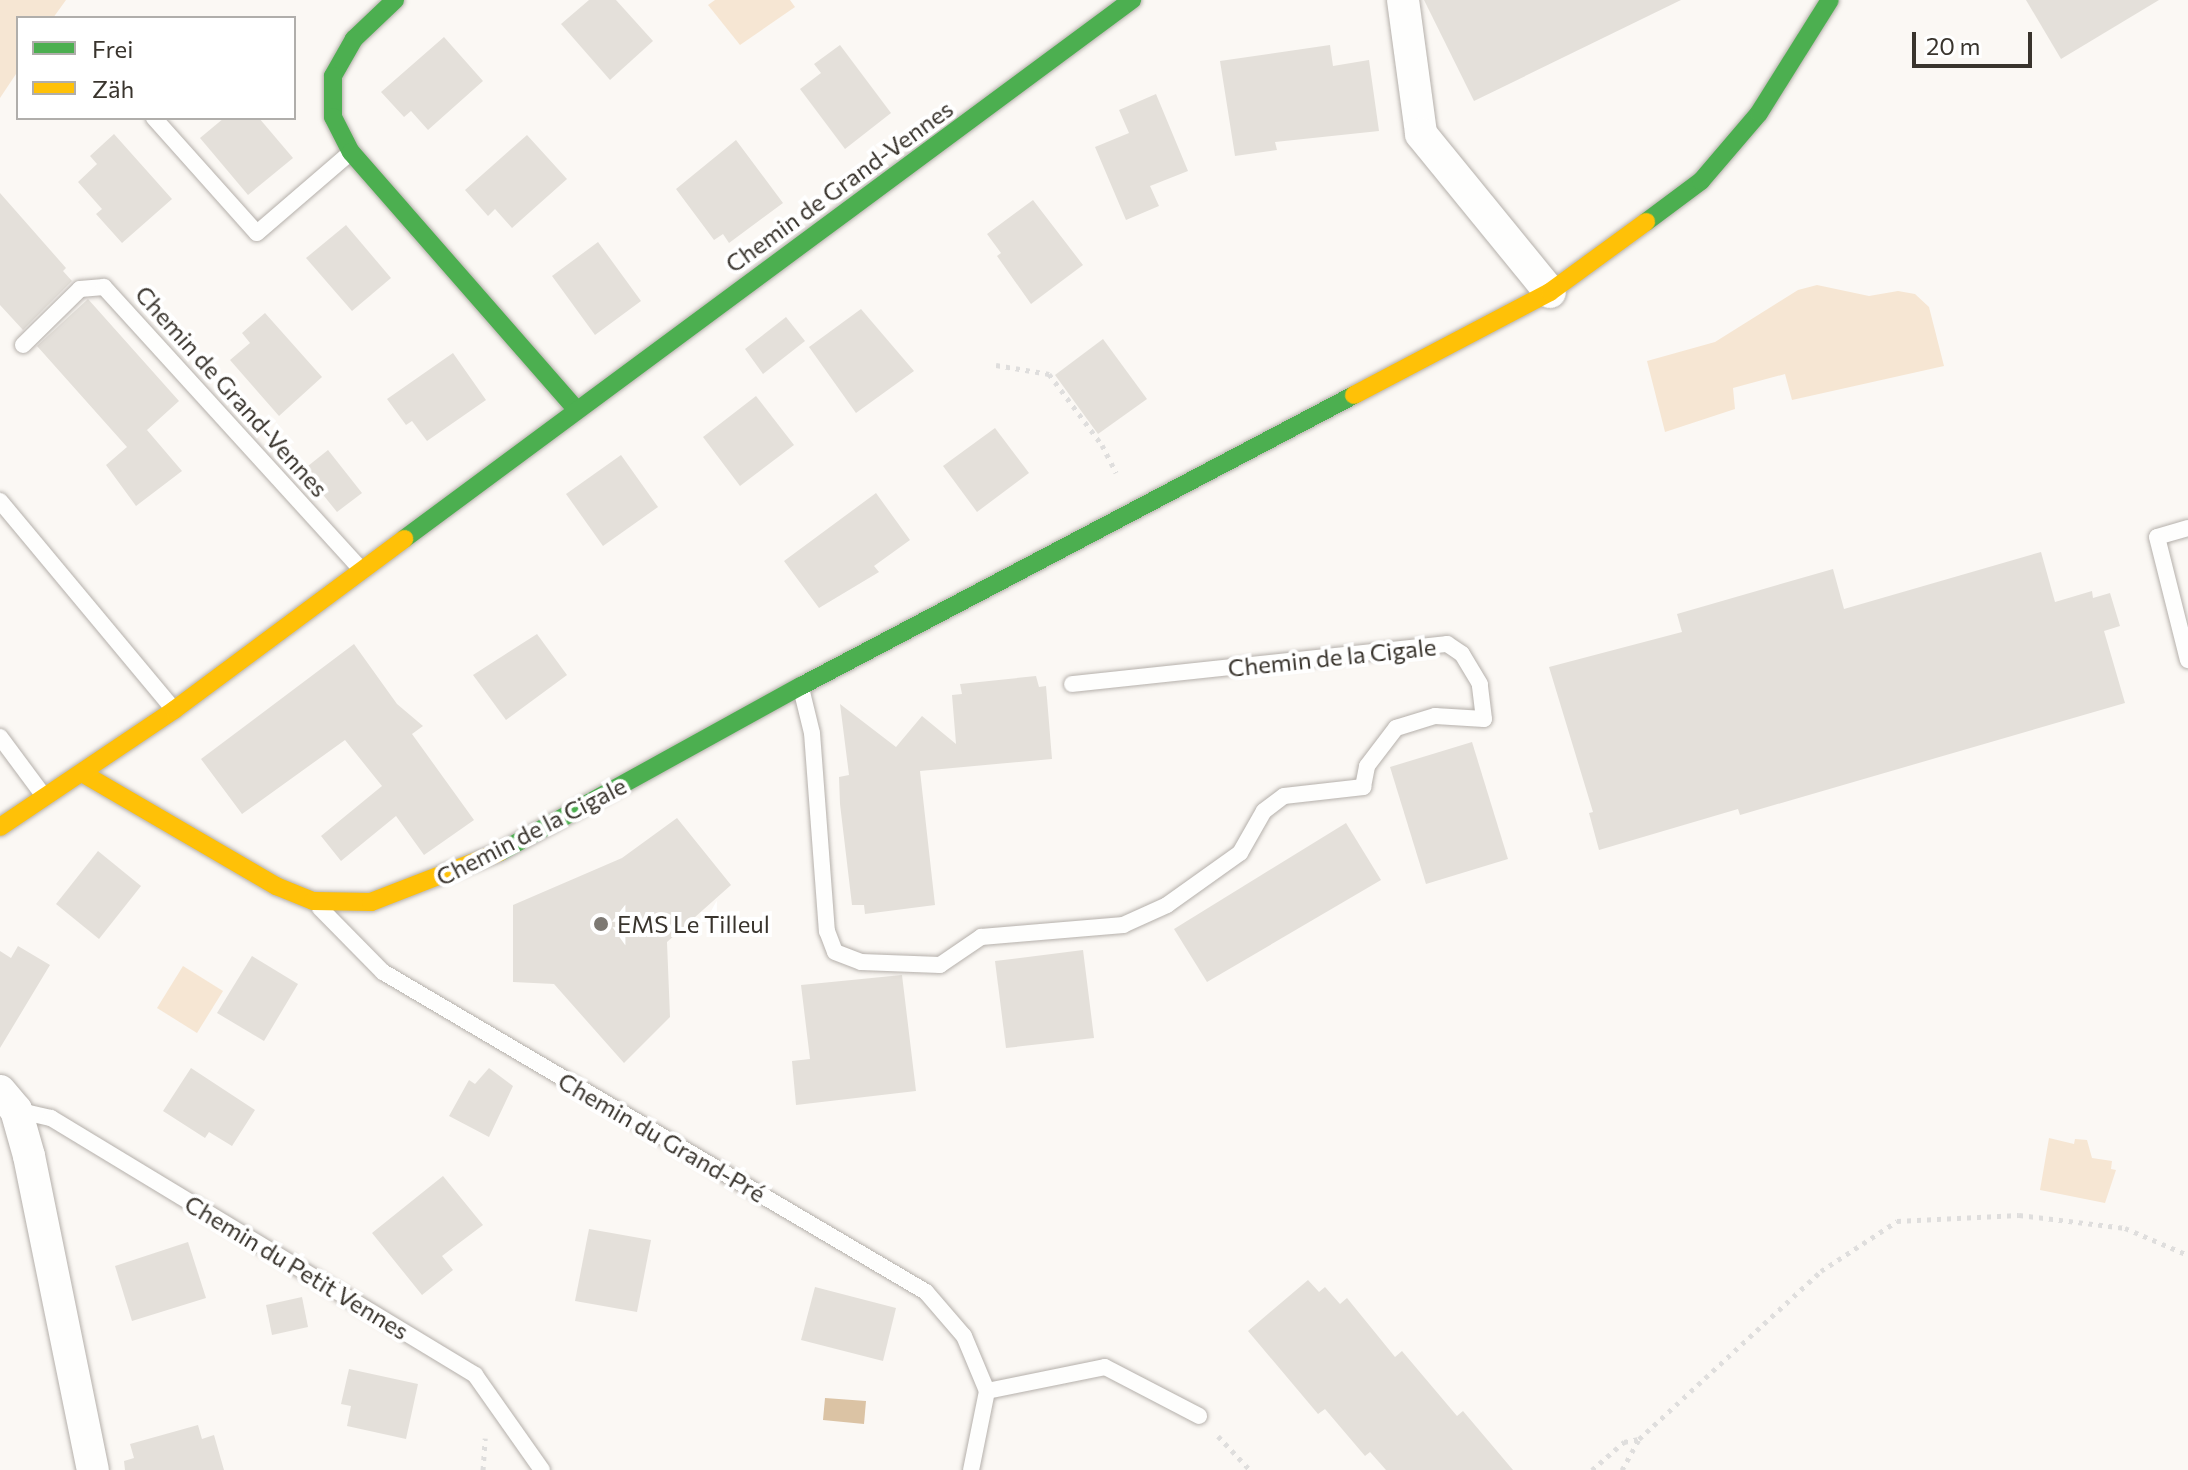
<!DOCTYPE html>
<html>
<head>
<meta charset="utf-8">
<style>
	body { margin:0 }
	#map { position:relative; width:2188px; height:1470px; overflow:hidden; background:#fbf8f4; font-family:Commissioner,sans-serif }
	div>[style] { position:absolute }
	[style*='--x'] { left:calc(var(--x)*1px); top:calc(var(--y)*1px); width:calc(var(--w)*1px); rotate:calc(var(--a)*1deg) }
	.green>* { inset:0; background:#f6e6d3 }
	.water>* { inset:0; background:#dbc3a4 }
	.building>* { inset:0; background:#e4e0da }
	.path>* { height:5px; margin-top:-2.5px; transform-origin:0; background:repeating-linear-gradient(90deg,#dfdedd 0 4px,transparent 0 10px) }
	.roads { filter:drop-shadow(0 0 2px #b5b0ab) drop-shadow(0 0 2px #b5b0ab) }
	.lane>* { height:16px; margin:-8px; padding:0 8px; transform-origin:8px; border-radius:8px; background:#fefefd }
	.street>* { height:32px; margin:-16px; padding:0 16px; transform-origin:16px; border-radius:16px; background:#fefefd }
	.fast>* { height:18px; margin:-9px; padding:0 9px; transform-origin:9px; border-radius:9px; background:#4caf50 }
	.slow>* { height:18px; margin:-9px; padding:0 9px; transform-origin:9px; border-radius:9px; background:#ffc107 }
	.dots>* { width:22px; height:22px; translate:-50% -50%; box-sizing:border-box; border:4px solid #fff; border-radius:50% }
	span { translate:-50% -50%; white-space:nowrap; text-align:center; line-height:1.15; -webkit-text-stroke:8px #fff; paint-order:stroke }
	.street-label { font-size:24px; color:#39342d }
	.poi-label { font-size:24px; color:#39342d }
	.left { translate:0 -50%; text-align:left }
	.legend { position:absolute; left:16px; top:16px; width:280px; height:104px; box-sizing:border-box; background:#fff; border:2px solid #b0aeab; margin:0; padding:10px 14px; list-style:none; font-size:24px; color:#39342d }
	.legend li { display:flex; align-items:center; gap:16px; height:40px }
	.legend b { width:40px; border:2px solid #b0aeab }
	.scale { position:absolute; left:1912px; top:32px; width:120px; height:36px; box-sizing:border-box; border:4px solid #39342d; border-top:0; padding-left:10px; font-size:24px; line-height:28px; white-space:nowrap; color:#39342d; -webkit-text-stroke:6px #fff; paint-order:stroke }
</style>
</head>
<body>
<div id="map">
	<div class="green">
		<i style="clip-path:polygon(0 0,66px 0,53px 18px,18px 18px,18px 71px,0 98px)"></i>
		<i style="clip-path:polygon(715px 0,790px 0,795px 7px,740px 45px,708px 5px)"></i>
		<i style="clip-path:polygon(1817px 285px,1869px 296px,1898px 291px,1915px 294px,1929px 307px,1944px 366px,1792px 400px,1785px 374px,1733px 388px,1735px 409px,1665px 432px,1647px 361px,1715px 342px,1798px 290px)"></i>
		<i style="clip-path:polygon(183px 966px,223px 991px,197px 1033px,157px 1008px)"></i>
		<i style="clip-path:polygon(2049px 1138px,2074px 1144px,2075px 1139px,2087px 1140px,2092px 1158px,2112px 1161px,2111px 1169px,2116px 1170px,2105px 1203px,2040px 1190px)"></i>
	</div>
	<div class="water">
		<i style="clip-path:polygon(825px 1398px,866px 1401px,864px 1424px,823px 1420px)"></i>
	</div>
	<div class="building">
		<i style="clip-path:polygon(589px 0,616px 0,653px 41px,610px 80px,561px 24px)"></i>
		<i style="clip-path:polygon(1424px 0,1681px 0,1474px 101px)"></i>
		<i style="clip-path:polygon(2026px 0,2159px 0,2061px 59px)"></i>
		<i style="clip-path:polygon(444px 37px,483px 81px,428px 130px,411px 111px,404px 117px,381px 92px)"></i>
		<i style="clip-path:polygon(840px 45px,891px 113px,845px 149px,800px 89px,821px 73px,814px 64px)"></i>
		<i style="clip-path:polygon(1330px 45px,1333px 66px,1369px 60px,1379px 131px,1275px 142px,1277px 150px,1235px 156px,1220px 61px)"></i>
		<i style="clip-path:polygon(1156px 94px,1188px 171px,1150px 186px,1159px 206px,1126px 220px,1095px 147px,1129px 133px,1119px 110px)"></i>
		<i style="clip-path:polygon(224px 118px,259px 118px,293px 158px,248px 195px,200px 138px)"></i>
		<i style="clip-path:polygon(114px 134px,172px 199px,122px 243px,96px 214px,102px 209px,78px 182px,97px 164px,90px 156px)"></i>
		<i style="clip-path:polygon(527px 135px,567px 179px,512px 228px,495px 209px,488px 216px,465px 190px)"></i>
		<i style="clip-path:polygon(736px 140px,783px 203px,729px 243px,723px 234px,714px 240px,676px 189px)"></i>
		<i style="clip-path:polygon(0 193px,66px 268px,63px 271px,72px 281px,23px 330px,0 305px)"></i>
		<i style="clip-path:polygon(1033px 200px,1083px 265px,1031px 304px,997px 256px,1001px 253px,987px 234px)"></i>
		<i style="clip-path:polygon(346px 225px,391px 278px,352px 311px,306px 258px)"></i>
		<i style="clip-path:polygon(598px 242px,641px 301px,595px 335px,552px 276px)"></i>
		<i style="clip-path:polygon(88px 299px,179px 401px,137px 439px,147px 430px,182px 471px,136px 506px,106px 465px,127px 447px,37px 346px)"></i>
		<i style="clip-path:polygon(861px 309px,914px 371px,856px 413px,809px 347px)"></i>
		<i style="clip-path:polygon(265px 313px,322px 377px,279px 416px,230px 360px,250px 343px,242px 333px)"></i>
		<i style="clip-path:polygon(786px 317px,805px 341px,763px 374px,745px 349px)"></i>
		<i style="clip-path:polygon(1103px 339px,1147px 399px,1098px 434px,1055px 375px)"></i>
		<i style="clip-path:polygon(453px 353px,486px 400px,427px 441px,412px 421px,406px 425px,387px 399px)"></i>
		<i style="clip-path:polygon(756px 396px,794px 445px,740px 486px,703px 437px)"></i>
		<i style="clip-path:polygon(995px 428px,1029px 473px,977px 512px,943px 466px)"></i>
		<i style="clip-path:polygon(328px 450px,362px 493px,337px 512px,303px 470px)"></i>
		<i style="clip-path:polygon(621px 455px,658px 507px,603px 546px,566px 494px)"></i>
		<i style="clip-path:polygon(876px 493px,910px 540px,874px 566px,879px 572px,819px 608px,784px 561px)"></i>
		<i style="clip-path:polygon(2041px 552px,2055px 602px,2092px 591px,2093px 598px,2110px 593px,2120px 626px,2104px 631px,2125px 703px,1740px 815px,1738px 809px,1599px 850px,1589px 813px,1593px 812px,1549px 667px,1682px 632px,1677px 614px,1833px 569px,1844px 609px)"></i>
		<i style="clip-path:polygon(537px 634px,567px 675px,506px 720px,473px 675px)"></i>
		<i style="clip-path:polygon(354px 644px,397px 704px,423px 726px,412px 734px,474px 820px,424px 855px,396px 816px,341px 861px,321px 836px,382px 786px,345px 740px,242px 814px,201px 759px)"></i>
		<i style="clip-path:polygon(1036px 676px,1039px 687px,1046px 686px,1052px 759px,920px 771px,935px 905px,865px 914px,864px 905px,852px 905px,840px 804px,839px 777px,849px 775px,840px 704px,896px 747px,922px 716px,956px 744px,952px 695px,962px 694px,960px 684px)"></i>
		<i style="clip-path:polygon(1472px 742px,1508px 859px,1426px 884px,1390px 767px)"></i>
		<i style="clip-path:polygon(677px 818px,731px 885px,667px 942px,670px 1017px,624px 1063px,554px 984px,513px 982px,513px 905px,622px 858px)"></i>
		<i style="clip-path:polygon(1346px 823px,1381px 880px,1207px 982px,1174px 929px)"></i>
		<i style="clip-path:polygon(98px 851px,141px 886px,99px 939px,56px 904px)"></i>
		<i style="clip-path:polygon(18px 946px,50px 965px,0 1048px,0 951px,11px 958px)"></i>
		<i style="clip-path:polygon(1083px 950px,1094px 1038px,1006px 1048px,995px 961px)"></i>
		<i style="clip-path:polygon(252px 956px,298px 984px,264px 1041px,217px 1013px)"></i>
		<i style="clip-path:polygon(902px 975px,916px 1091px,796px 1105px,792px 1061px,810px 1059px,801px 985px)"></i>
		<i style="clip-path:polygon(191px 1068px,255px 1110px,232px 1146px,209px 1132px,205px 1138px,163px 1111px)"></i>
		<i style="clip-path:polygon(489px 1068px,513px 1086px,489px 1137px,449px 1116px,469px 1080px,475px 1084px)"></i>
		<i style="clip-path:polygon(443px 1176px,483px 1225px,442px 1256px,453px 1270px,422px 1295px,372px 1233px)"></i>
		<i style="clip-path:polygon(589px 1229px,651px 1240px,637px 1312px,575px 1301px)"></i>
		<i style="clip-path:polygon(188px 1242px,206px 1298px,132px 1321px,115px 1266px)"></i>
		<i style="clip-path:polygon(1308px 1280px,1319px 1292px,1325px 1287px,1340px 1304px,1347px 1298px,1395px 1357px,1402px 1351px,1457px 1416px,1463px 1411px,1513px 1470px,1386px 1470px,1370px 1452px,1365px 1456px,1325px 1409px,1318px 1414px,1248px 1331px)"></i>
		<i style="clip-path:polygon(815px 1287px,896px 1308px,883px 1361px,801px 1340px)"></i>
		<i style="clip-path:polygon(302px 1297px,308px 1327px,272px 1335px,266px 1305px)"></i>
		<i style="clip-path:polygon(349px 1369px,418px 1384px,406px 1439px,347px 1426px,351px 1406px,341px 1404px)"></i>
		<i style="clip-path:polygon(198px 1425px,202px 1439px,214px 1435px,224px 1470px,125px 1470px,124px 1461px,134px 1458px,130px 1444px)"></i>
	</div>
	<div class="path">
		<i style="--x:996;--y:365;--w:54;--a:9.6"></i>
		<i style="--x:1049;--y:374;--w:89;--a:53.3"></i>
		<i style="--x:1102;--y:445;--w:31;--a:63"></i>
		<i style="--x:1218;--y:1436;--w:47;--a:46.7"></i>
		<i style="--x:483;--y:1470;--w:32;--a:-86"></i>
		<i style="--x:1592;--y:1470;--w:43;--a:-41.2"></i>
		<i style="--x:1624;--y:1442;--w:14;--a:-12"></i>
		<i style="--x:1622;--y:1470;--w:35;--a:-61"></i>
		<i style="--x:1639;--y:1439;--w:248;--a:-42.7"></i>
		<i style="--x:1821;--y:1271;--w:91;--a:-33.3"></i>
		<i style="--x:1897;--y:1221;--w:122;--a:-2.8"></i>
		<i style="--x:2019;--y:1215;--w:107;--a:7"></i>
		<i style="--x:2125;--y:1228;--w:69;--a:23.2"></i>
	</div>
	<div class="roads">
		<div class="lane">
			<i style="--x:154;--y:118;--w:154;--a:48.2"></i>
			<i style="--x:257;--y:233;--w:123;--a:-40.7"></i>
			<i style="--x:23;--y:345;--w:80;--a:-44.5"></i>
			<i style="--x:80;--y:289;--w:24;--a:-5"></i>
			<i style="--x:104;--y:287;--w:380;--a:47.7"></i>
			<i style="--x:0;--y:501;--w:271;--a:50.2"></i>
			<i style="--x:2188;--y:528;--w:32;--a:164"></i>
			<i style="--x:2157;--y:537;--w:127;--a:75.9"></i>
			<i style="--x:801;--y:688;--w:46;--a:76.3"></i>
			<i style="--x:812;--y:733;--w:199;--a:85.7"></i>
			<i style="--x:827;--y:931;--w:22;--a:69"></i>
			<i style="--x:835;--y:952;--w:28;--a:21"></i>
			<i style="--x:861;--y:962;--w:79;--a:2.2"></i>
			<i style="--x:940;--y:965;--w:50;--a:-34.3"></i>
			<i style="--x:981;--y:937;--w:143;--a:-4.8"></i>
			<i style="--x:1123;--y:925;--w:48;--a:-24.4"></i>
			<i style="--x:1167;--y:905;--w:90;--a:-35.5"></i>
			<i style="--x:1240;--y:853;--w:48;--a:-60.3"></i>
			<i style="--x:1264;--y:811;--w:25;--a:-37"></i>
			<i style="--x:1284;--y:796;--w:80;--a:-6.5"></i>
			<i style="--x:1363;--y:787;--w:21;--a:-79"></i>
			<i style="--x:1367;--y:766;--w:48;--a:-52.7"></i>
			<i style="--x:1396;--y:728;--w:41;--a:-17.1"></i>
			<i style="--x:1435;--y:716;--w:49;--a:3.5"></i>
			<i style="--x:1484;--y:719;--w:35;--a:-97"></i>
			<i style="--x:1480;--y:684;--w:35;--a:-121"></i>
			<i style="--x:1462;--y:654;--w:18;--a:-146"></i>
			<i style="--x:1447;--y:644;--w:377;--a:173.9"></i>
			<i style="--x:0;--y:737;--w:72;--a:53.4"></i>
			<i style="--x:320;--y:908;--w:90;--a:45.5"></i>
			<i style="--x:383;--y:972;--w:630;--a:30.51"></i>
			<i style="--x:926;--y:1292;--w:58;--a:49.2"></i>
			<i style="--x:964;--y:1336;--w:60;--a:67.3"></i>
			<i style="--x:987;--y:1391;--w:81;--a:101.4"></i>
			<i style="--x:16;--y:1110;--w:36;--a:13"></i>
			<i style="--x:51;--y:1118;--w:496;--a:31.2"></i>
			<i style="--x:475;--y:1375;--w:116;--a:54.8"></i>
			<i style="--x:987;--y:1391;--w:120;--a:-11.5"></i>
			<i style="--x:1105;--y:1367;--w:106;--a:27.5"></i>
		</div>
		<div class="street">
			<i style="--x:1403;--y:0;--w:135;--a:82.3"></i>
			<i style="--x:1421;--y:134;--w:204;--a:50.8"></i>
			<i style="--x:0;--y:1091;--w:25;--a:50"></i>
			<i style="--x:16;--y:1110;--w:48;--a:74.2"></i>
			<i style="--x:29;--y:1156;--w:320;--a:78.5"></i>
		</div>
		<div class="fast">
			<i style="--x:395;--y:0;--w:57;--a:136.4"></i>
			<i style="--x:354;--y:39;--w:43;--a:119.6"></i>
			<i style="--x:333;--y:76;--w:41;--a:90"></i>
			<i style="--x:333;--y:117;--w:39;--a:63"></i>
			<i style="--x:351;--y:152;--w:342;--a:48.8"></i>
			<i style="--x:1646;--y:222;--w:69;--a:-36.7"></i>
			<i style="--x:1701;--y:181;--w:89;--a:-49.5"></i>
			<i style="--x:1759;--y:113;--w:133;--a:-57.9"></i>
			<i style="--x:404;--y:539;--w:906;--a:-36.52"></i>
			<i style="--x:500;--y:852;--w:344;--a:-28.9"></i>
			<i style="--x:801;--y:686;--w:625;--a:-27.75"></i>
		</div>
		<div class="slow">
			<i style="--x:1354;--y:395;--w:221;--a:-27.7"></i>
			<i style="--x:1550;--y:292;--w:119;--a:-36.1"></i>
			<i style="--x:82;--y:773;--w:225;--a:30.2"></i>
			<i style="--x:276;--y:886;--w:40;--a:22"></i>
			<i style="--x:313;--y:901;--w:58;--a:1"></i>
			<i style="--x:371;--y:902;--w:138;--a:-21.2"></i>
			<i style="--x:0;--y:827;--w:210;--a:-33.9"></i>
			<i style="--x:174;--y:710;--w:287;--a:-36.6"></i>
		</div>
	</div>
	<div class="dots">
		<i style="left:601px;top:924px;background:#7d7973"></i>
	</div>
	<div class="street-label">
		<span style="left:839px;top:186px;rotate:-36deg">Chemin de Grand-Vennes</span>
		<span style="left:232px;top:391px;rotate:48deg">Chemin de Grand-Vennes</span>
		<span style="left:1332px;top:657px;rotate:-6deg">Chemin de la Cigale</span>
		<span style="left:531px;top:831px;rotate:-27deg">Chemin de la Cigale</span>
		<span style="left:662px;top:1137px;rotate:30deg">Chemin du Grand-Pré</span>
		<span style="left:297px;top:1267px;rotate:31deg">Chemin du Petit Vennes</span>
	</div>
	<div class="poi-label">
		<span class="left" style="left:617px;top:924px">EMS Le Tilleul</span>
	</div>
	<ul class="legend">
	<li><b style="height:10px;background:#4caf50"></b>Frei</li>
	<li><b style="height:10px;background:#ffc107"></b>Zäh</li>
	</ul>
	<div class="scale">20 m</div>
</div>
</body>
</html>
